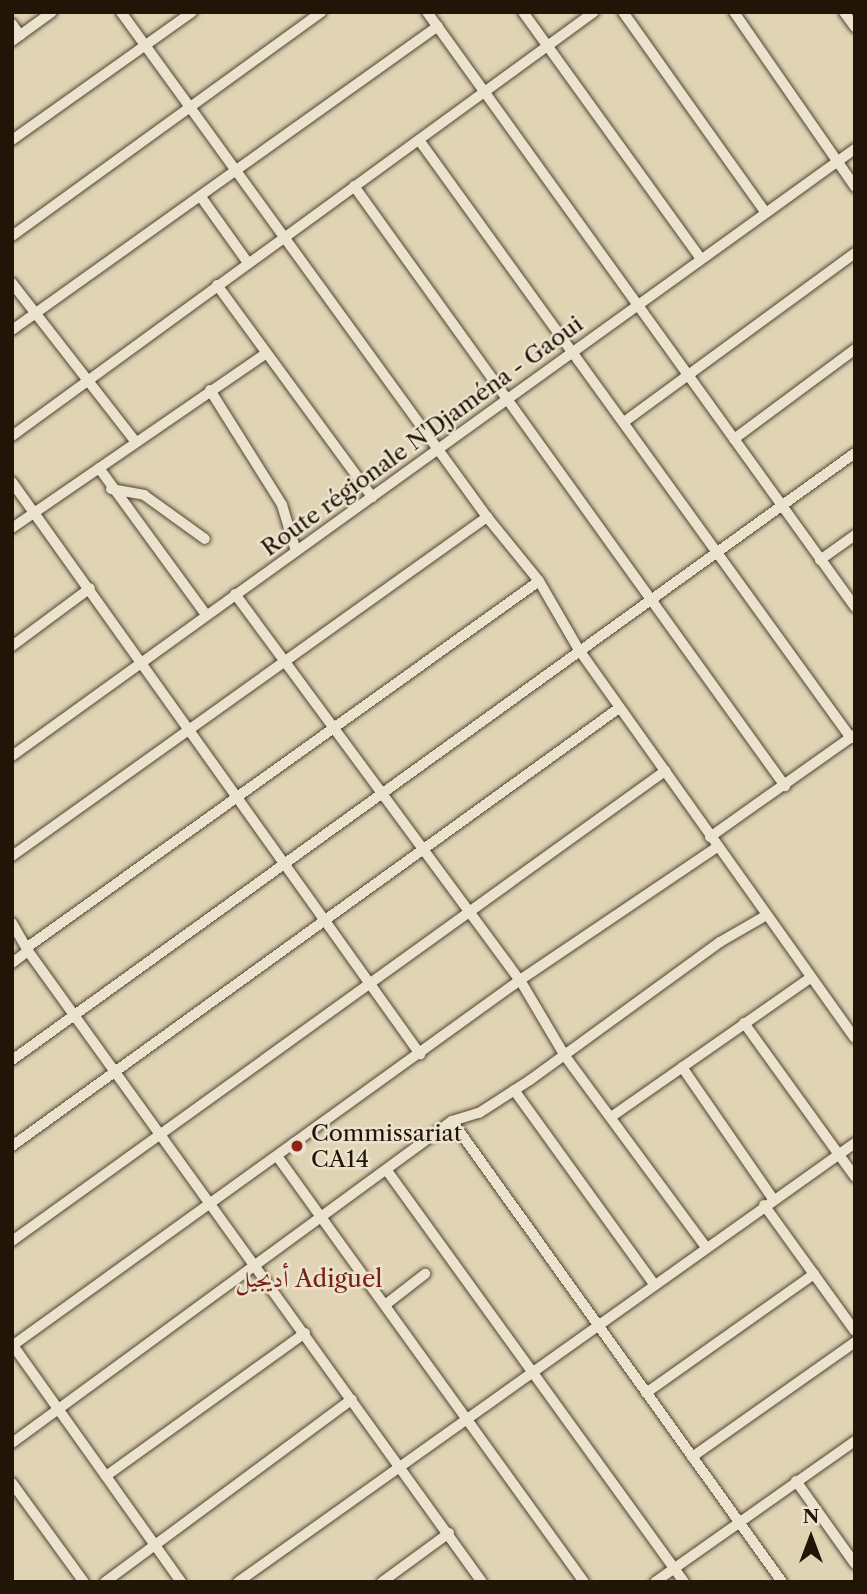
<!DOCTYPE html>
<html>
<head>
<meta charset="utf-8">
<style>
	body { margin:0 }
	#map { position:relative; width:867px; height:1594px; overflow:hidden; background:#e0d4b4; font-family:"Libre Caslon Text",Amiri,serif }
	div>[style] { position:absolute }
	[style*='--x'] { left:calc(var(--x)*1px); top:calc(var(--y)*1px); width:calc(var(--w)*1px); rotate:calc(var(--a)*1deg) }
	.roads { filter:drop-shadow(0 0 2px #524433) drop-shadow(0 0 2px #524433) }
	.minor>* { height:10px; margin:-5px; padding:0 5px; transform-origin:5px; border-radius:5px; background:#ebe3ce }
	.dots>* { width:19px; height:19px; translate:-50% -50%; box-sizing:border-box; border:4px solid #ebe3ce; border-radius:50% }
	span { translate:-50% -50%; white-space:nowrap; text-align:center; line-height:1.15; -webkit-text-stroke:5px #ebe3ce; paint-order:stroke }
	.street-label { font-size:23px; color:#231408 }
	.poi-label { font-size:23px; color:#231408 }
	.left { translate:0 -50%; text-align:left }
	.neighbourhood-label { font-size:24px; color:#7a1f14 }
	.frame { position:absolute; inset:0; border:14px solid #231408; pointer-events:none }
	.north { position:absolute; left:776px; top:1503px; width:70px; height:70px; -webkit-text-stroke:5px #ebe3ce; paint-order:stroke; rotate:0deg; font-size:19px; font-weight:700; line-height:28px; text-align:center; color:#231408 }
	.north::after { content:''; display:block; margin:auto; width:24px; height:32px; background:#231408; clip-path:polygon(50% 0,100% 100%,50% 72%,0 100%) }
</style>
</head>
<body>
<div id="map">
	<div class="roads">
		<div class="minor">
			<i style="--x:121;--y:12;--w:624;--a:54.07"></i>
			<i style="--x:487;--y:517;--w:82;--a:50.9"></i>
			<i style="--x:539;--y:581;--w:80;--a:59.9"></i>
			<i style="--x:579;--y:650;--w:476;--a:54.6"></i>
			<i style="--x:427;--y:12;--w:733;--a:54.27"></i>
			<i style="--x:523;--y:12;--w:304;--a:54.2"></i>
			<i style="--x:623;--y:12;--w:245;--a:54.6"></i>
			<i style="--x:734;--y:12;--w:213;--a:55.3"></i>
			<i style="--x:844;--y:12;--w:19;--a:54"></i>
			<i style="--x:12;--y:24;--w:14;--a:54"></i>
			<i style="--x:12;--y:41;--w:49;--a:-35.9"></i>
			<i style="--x:12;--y:140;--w:221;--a:-35.4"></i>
			<i style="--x:419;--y:140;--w:738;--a:54.16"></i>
			<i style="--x:354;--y:186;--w:739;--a:54.31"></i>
			<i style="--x:201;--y:197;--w:81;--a:54.5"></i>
			<i style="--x:12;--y:236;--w:382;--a:-35.9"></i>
			<i style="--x:12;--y:283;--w:200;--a:52.1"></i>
			<i style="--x:217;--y:285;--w:263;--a:53.8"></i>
			<i style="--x:12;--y:330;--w:523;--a:-35.51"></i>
			<i style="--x:210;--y:390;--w:136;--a:57.9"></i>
			<i style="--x:282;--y:505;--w:48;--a:73.1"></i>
			<i style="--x:624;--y:422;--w:286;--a:-36.2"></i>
			<i style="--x:12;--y:436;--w:720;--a:-36.07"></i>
			<i style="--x:734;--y:439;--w:151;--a:-36.6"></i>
			<i style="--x:99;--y:468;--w:182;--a:53.9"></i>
			<i style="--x:12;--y:482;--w:703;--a:54.5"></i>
			<i style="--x:111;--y:489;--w:34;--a:10"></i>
			<i style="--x:144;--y:495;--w:75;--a:35.8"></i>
			<i style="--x:12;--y:528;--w:307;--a:-34.5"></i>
			<i style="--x:820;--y:560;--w:43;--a:-35.5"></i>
			<i style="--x:235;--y:594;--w:480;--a:53.6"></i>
			<i style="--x:520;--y:980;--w:88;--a:59.4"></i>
			<i style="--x:565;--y:1056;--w:236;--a:53.6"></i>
			<i style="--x:12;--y:646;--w:97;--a:-36.6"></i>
			<i style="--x:12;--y:756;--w:1039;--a:-35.76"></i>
			<i style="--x:710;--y:837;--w:176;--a:-35.3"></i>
			<i style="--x:12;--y:856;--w:584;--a:-35.51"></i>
			<i style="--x:12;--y:923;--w:32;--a:60"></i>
			<i style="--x:28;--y:951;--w:777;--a:54.27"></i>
			<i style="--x:29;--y:946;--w:627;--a:-35.59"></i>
			<i style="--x:12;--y:963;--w:20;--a:-37"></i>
			<i style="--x:744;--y:1023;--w:190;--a:54.2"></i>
			<i style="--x:12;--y:1060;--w:1039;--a:-35.76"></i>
			<i style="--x:682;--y:1067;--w:160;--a:55.4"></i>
			<i style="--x:514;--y:1090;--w:238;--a:54.2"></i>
			<i style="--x:611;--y:1117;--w:243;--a:-34.9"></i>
			<i style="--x:452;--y:1121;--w:567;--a:54.4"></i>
			<i style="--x:12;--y:1146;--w:749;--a:-35.81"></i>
			<i style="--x:277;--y:1156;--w:525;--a:54.22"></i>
			<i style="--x:388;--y:1172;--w:506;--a:54.17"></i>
			<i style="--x:764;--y:1205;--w:155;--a:54.2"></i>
			<i style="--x:12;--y:1241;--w:805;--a:-35.74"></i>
			<i style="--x:385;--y:1305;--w:51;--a:-37.8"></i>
			<i style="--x:12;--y:1344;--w:292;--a:54.6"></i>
			<i style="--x:12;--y:1346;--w:626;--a:-35.77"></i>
			<i style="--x:520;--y:980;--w:238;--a:-34"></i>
			<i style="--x:646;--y:1393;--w:206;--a:-35.3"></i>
			<i style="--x:12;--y:1443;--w:545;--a:-36.2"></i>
			<i style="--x:452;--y:1121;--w:28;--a:-17"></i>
			<i style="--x:479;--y:1113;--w:61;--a:-32.9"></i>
			<i style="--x:530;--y:1080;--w:235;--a:-36"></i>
			<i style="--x:720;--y:942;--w:52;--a:-30"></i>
			<i style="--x:692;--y:1457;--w:199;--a:-35.2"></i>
			<i style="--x:106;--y:1476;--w:245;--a:-35.7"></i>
			<i style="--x:796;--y:1481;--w:102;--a:54.6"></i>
			<i style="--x:12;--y:1483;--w:122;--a:54"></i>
			<i style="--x:105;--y:1582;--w:307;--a:-36.5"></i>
			<i style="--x:238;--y:1582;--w:757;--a:-35.43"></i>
			<i style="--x:382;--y:1582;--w:83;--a:-36.2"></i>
			<i style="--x:655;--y:1582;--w:245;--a:-35.2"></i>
		</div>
	</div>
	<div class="dots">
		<i style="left:297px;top:1146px;background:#8f2418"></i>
	</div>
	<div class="street-label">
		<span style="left:422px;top:436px;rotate:-36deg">Route régionale N'Djaména - Gaoui</span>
	</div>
	<div class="poi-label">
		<span class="left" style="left:311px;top:1146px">Commissariat<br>CA14</span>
	</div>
	<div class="neighbourhood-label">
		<span style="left:309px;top:1279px">أديجيل Adiguel</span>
	</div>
	<div class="frame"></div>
	<div class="north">N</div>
</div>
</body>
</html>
